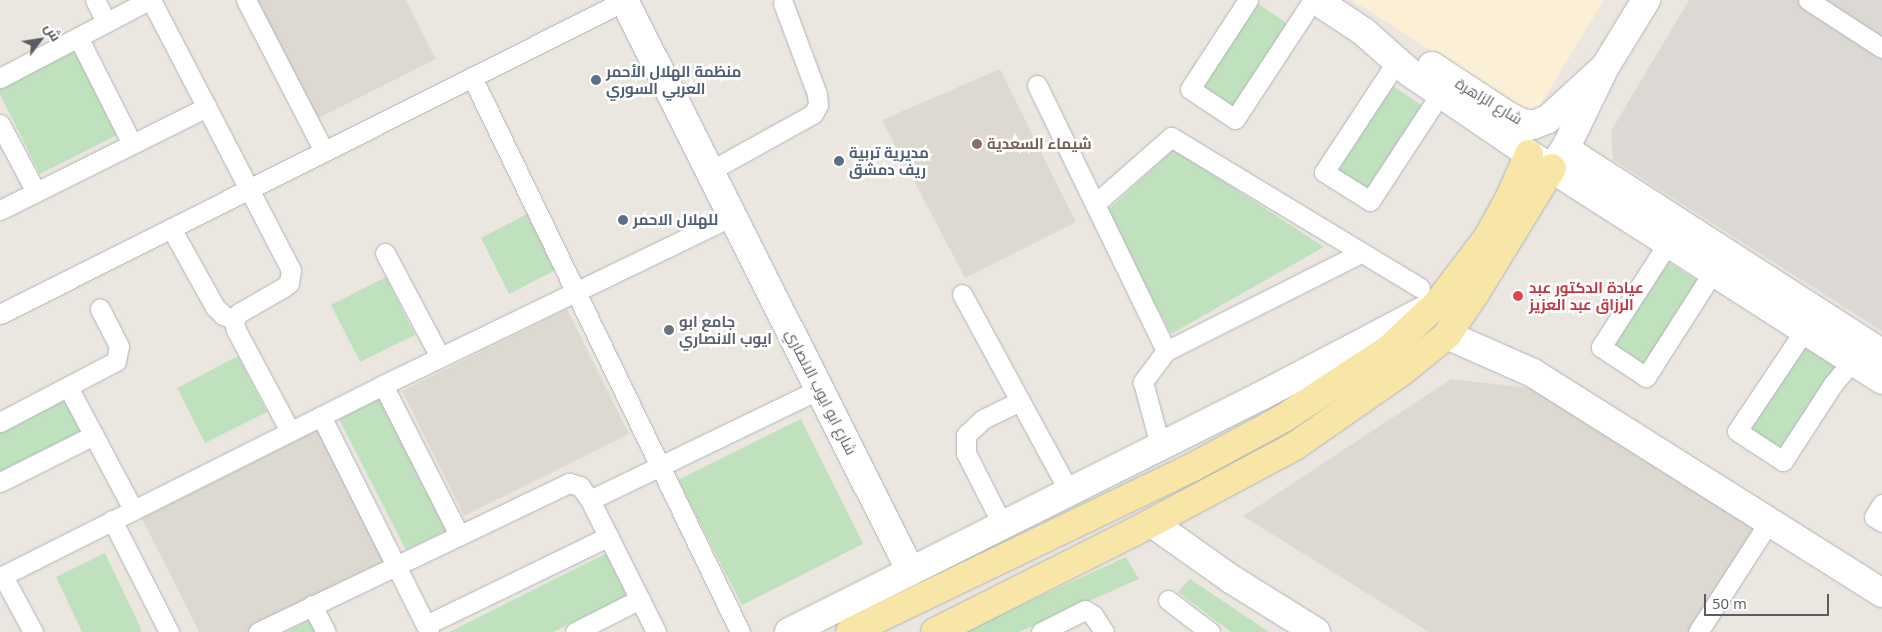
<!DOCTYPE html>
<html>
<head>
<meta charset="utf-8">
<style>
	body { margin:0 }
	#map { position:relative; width:1882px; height:632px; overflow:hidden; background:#ebe7e0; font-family:"Open Sans",Cairo,sans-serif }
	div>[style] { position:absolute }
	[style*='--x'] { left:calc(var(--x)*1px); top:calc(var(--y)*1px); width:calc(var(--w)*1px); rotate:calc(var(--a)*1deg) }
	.commercial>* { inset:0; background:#fbefd5 }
	.industrial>* { inset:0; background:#dcd9d4 }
	.education>* { inset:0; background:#ddd9d1 }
	.green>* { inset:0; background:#c0e1bd }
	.roads { filter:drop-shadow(0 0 1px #b1b3b7) drop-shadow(0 0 1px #b1b3b7) }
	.street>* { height:19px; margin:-9.5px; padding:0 9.5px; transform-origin:9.5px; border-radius:9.5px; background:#fff }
	.secondary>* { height:28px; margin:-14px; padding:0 14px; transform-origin:14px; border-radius:14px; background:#fff }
	.primary>* { height:28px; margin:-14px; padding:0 14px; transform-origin:14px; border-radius:14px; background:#f8e6a7 }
	.dots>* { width:14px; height:14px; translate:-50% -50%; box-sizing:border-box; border:2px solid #fff; border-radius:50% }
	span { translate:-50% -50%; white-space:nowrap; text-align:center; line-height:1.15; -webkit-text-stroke:5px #fff; paint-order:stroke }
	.service-label { font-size:15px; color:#4e5e75; font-weight:700 }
	.left { translate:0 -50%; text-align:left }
	.street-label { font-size:15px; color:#595c60 }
	.education-label { font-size:15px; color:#785e54; font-weight:700 }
	.health-label { font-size:15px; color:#be3a42; font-weight:700 }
	.worship-label { font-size:15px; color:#5b616d; font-weight:700 }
	.north { position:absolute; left:15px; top:15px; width:50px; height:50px; -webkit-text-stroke:4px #fff; paint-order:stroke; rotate:59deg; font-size:14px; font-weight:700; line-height:20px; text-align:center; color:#595c60 }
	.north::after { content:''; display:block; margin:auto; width:18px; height:22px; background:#595c60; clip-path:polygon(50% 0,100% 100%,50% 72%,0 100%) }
	.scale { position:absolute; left:1704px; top:594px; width:125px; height:22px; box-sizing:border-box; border:2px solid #595c60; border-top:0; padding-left:6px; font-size:15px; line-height:18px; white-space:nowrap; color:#595c60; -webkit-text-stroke:4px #fff; paint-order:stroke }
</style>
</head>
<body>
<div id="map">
	<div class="commercial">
		<i style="clip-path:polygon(1352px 0,1604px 0,1533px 117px)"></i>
	</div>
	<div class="industrial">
		<i style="clip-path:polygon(1689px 0,1882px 0,1882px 331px,1613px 160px,1611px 131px)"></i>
	</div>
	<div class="education">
		<i style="clip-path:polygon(256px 0,406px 0,436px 59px,317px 119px)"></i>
		<i style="clip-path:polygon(1000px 69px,1076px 222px,965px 278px,882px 120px)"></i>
		<i style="clip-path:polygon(567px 309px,629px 434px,464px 516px,402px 391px)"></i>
		<i style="clip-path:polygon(1451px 379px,1538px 389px,1757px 528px,1690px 632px,1429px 632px,1243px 516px)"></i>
		<i style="clip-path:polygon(319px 424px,388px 561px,248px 632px,199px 632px,140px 515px)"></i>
	</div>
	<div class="green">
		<i style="clip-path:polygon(1254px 1px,1288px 24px,1232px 111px,1197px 88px)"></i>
		<i style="clip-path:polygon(77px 47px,121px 133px,40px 174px,0 94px,0 86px)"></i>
		<i style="clip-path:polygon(1388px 83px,1423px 106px,1366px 193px,1332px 170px)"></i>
		<i style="clip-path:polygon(1174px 149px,1324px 247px,1171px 334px,1106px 212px)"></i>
		<i style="clip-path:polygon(527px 214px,556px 270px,509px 294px,481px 238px)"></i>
		<i style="clip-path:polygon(1664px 259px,1699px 282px,1642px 368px,1608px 345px)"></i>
		<i style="clip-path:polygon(386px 277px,415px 335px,360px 362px,331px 305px)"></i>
		<i style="clip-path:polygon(1801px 343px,1836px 366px,1779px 452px,1744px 429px)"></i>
		<i style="clip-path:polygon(238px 356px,267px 412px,205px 443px,177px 388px)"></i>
		<i style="clip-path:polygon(384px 396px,451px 528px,406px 550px,339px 419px)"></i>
		<i style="clip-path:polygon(65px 397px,84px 434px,0 477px,0 430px)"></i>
		<i style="clip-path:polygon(801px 419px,863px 544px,742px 605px,678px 480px)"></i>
		<i style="clip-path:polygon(611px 551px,632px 593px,553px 632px,449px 632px)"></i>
		<i style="clip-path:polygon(105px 553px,142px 631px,140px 632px,82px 632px,56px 577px)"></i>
		<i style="clip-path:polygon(1126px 557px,1139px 579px,1019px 632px,963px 632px)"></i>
		<i style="clip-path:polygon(1190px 579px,1269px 632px,1231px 632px,1178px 592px)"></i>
		<i style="clip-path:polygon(313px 618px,320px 632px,286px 632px)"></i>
	</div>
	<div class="roads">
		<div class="street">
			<i style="--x:95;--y:0;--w:25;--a:63"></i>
			<i style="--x:151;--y:0;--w:304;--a:62.6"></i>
			<i style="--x:291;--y:270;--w:13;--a:99"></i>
			<i style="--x:289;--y:283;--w:6;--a:141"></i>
			<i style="--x:284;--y:287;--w:52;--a:150"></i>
			<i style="--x:239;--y:313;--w:9;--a:126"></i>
			<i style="--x:234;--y:320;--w:10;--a:79"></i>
			<i style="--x:236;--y:330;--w:115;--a:61.9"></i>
			<i style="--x:246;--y:0;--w:170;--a:62.7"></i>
			<i style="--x:1248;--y:0;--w:106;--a:123.1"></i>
			<i style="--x:1190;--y:89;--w:54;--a:33.7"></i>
			<i style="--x:1235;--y:119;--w:142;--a:-56.8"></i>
			<i style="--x:1808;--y:0;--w:88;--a:33"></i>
			<i style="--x:78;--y:37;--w:120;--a:63.2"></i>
			<i style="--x:1397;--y:61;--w:133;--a:123.3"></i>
			<i style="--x:1324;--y:172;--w:54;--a:32.2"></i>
			<i style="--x:1370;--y:201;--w:128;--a:-56.8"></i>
			<i style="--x:472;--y:77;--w:616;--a:64.22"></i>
			<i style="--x:0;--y:78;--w:168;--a:-27.6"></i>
			<i style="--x:1037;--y:85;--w:296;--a:64.1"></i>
			<i style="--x:1166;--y:351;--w:39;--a:127"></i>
			<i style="--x:1143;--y:382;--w:65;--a:74.9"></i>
			<i style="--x:0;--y:124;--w:77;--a:62.1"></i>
			<i style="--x:710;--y:171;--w:118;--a:-29"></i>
			<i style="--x:813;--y:114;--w:10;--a:-61"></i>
			<i style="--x:818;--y:105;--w:11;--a:-95"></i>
			<i style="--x:817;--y:94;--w:97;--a:-110.5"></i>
			<i style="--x:1096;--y:203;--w:100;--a:-41.3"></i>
			<i style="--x:1171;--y:137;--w:291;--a:31.2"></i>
			<i style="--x:0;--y:210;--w:231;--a:-26.5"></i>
			<i style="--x:171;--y:228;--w:90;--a:60.9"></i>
			<i style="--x:215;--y:307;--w:11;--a:45"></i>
			<i style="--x:223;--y:315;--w:12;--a:24"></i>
			<i style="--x:1668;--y:243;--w:124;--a:122.8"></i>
			<i style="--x:1601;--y:347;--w:54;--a:33.7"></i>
			<i style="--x:1646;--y:377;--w:125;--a:-57.5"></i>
			<i style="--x:385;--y:253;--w:118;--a:62.1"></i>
			<i style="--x:962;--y:294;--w:224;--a:61.5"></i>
			<i style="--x:0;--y:314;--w:698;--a:-26.64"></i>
			<i style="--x:1804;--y:331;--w:120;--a:123.8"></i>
			<i style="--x:1737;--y:431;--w:55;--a:33.1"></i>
			<i style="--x:1783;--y:461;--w:92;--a:-57"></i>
			<i style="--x:1833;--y:384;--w:30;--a:-50"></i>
			<i style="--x:1166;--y:351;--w:218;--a:-26.7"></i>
			<i style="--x:383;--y:385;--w:168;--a:63.1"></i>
			<i style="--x:68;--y:387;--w:138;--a:62"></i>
			<i style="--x:321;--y:416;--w:241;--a:63.4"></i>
			<i style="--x:0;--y:422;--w:131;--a:-27.7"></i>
			<i style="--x:116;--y:361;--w:15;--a:-79"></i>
			<i style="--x:119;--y:346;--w:42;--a:-117.2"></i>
			<i style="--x:0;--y:482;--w:105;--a:-26.6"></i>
			<i style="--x:590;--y:500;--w:255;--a:-25.8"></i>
			<i style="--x:1882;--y:504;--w:15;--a:122"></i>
			<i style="--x:1874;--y:517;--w:9;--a:32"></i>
			<i style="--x:112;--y:520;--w:126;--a:63"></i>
			<i style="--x:1002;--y:524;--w:80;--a:-116.9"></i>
			<i style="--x:966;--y:453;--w:18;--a:-90"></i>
			<i style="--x:966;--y:435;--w:23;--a:-43"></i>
			<i style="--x:983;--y:419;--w:41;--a:-25.9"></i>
			<i style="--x:3;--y:576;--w:64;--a:61.8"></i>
			<i style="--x:0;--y:577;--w:428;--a:-26.6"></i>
			<i style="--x:383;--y:385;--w:389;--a:-25.8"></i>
			<i style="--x:1168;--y:600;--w:53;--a:37.3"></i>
			<i style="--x:312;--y:605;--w:30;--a:63"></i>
			<i style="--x:426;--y:625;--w:203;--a:-25.9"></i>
			<i style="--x:258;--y:632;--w:345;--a:-25.6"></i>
			<i style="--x:569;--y:483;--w:11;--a:15"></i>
			<i style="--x:580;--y:486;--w:17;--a:54"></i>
			<i style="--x:590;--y:500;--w:148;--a:63.4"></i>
			<i style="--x:575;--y:632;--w:73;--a:-26.9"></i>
			<i style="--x:1041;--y:632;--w:49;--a:-26.6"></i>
			<i style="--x:1085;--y:610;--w:9;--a:32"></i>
			<i style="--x:1093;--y:615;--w:20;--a:57"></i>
			<i style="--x:1698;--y:632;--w:131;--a:-57.2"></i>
		</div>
		<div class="secondary">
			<i style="--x:624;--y:0;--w:638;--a:63.35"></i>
			<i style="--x:1316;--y:0;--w:58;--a:33.7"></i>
			<i style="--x:1364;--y:32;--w:60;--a:41.6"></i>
			<i style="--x:1409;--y:72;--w:145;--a:34.3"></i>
			<i style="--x:1529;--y:154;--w:419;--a:32.6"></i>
			<i style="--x:1432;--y:66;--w:87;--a:33.3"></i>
			<i style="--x:1505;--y:114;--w:19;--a:28"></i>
			<i style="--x:1522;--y:123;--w:11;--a:10"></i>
			<i style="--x:1533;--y:125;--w:16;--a:-22"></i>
			<i style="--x:1548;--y:119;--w:77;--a:-42.4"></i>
			<i style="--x:1565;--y:149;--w:377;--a:32.8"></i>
			<i style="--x:1554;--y:164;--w:19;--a:-54"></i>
			<i style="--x:1565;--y:149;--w:91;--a:-64"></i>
			<i style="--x:1605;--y:67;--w:79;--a:-58.5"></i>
			<i style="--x:1447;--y:335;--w:94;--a:23.8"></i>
			<i style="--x:1533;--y:373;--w:413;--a:32.2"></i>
			<i style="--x:1152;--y:523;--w:97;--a:35.3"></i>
			<i style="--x:1231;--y:579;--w:100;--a:31.9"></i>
			<i style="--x:789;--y:632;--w:528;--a:-26.57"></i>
			<i style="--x:1261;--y:396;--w:185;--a:-27.7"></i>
		</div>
		<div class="primary">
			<i style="--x:850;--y:632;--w:381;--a:-25.7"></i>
			<i style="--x:1193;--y:467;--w:103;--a:-28.3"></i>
			<i style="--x:1284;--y:418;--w:127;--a:-33.4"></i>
			<i style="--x:1390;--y:348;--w:64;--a:-43.1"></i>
			<i style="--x:1437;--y:304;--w:84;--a:-52.7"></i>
			<i style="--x:1488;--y:237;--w:46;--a:-61.2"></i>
			<i style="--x:1510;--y:197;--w:47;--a:-66.2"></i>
			<i style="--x:935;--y:632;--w:223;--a:-26.7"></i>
			<i style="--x:1134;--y:532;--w:183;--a:-28.1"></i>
			<i style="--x:1295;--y:446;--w:133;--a:-34.9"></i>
			<i style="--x:1404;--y:370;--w:55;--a:-39.1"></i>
			<i style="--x:1447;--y:335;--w:52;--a:-56"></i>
			<i style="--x:1476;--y:292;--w:145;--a:-58.5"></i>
		</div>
	</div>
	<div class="dots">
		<i style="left:596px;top:80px;background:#5c6f8a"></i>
		<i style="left:977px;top:144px;background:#8d6e63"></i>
		<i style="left:839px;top:161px;background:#5c6f8a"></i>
		<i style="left:623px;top:220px;background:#5c6f8a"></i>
		<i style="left:1518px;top:296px;background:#e0444e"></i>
		<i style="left:669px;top:330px;background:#6b7280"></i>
	</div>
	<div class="service-label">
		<span class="left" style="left:606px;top:80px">منظمة الهلال الأحمر<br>العربي السوري</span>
		<span class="left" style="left:849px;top:161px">مديرية تربية<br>ريف دمشق</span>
		<span class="left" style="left:633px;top:220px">للهلال الاحمر</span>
	</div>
	<div class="street-label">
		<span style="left:1489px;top:101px;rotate:31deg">شارع الزاهرة</span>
		<span style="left:821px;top:392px;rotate:63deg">شارع ابو ايوب الانصاري</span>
	</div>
	<div class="education-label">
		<span class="left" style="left:987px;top:144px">شيماء السعدية</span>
	</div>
	<div class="health-label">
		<span class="left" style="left:1529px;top:296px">عيادة الدكتور عبد<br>الرزاق عبد العزيز</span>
	</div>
	<div class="worship-label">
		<span class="left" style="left:679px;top:330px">جامع ابو<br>ايوب الانصاري</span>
	</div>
	<div class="north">ش</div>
	<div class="scale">50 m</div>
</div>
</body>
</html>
